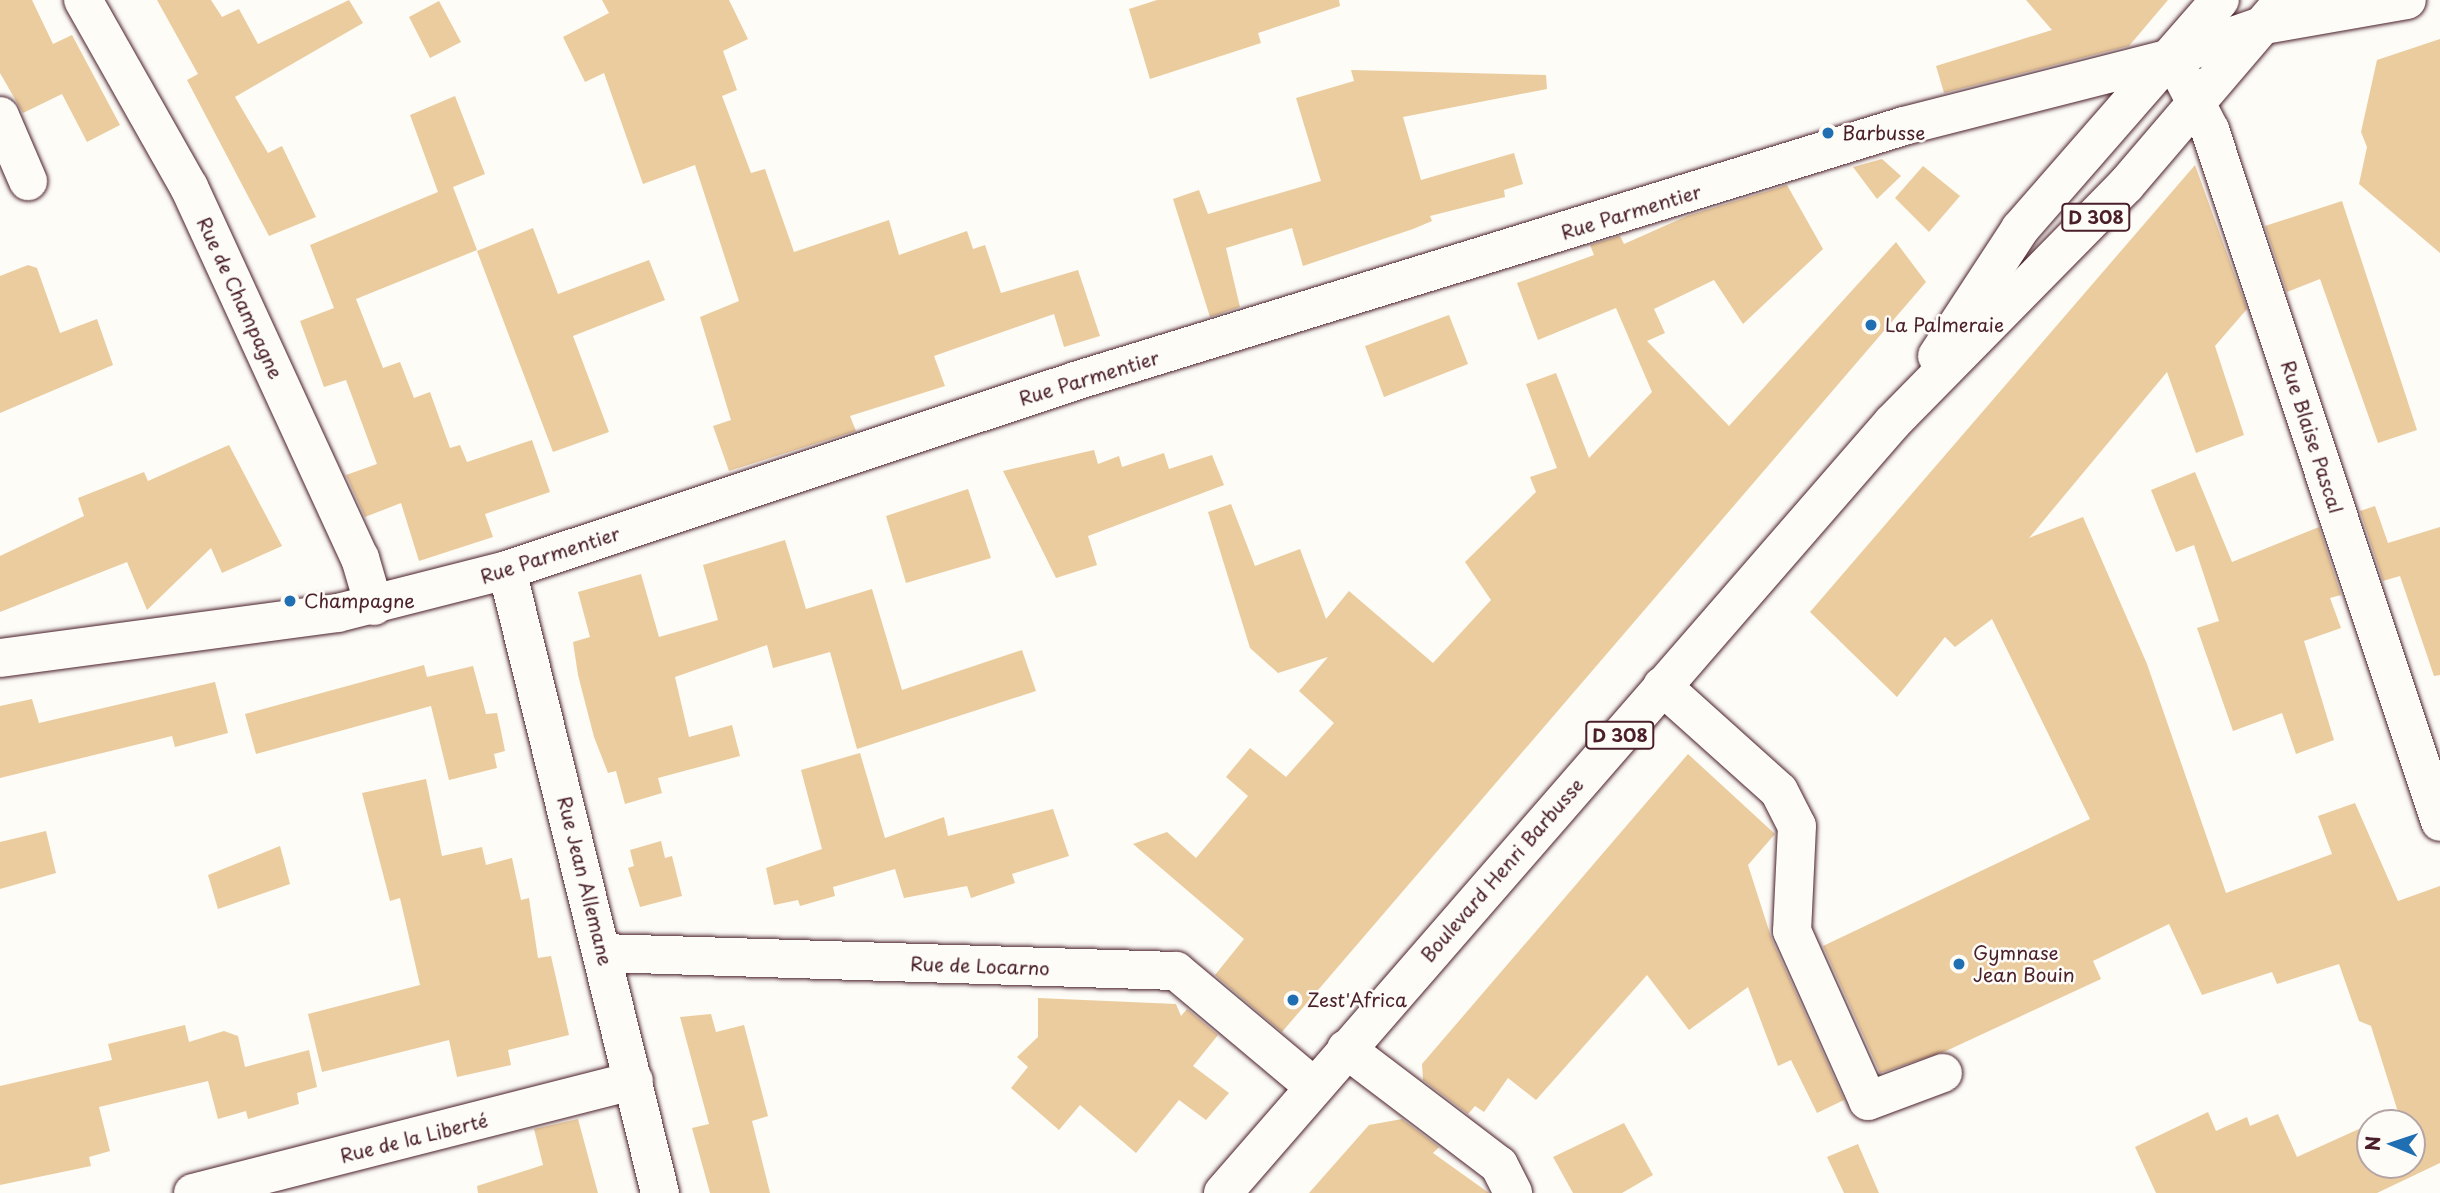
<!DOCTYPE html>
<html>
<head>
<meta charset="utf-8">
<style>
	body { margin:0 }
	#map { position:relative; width:2440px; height:1193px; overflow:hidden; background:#fdfcf7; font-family:"Playpen Sans",sans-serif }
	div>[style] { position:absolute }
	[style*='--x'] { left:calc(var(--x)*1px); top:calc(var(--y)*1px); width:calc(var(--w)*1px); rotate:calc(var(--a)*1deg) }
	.building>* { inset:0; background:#ebcc9e }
	.roads { filter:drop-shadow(0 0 2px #4a1f2b) drop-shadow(0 0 2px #4a1f2b) }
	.minor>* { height:38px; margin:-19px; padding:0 19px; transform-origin:19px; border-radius:19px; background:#fdfcf7 }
	.major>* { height:38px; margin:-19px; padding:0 19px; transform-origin:19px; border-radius:19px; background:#fdfcf7 }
	.dots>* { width:19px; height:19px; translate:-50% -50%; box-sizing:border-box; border:4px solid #fdfcf7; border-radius:50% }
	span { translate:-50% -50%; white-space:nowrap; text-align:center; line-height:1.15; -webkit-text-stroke:5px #fdfcf7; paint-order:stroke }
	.shield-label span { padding:2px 5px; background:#fdfcf7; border:2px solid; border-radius:5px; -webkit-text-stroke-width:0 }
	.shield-label { font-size:18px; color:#4a1f2b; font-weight:700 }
	.poi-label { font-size:19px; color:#4a1f2b }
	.left { translate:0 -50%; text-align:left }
	.street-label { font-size:19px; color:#4a1f2b }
	.north { position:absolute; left:2356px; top:1109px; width:70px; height:70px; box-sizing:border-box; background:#fdfcf7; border:2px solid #b5a4a5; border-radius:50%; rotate:272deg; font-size:19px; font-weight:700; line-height:28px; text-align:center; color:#4a1f2b }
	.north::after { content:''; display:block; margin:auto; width:24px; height:32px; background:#1f6fb2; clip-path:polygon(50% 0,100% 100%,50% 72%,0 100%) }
</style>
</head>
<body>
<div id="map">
	<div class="building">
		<i style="clip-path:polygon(0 0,32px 0,53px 44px,72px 35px,120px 125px,87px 142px,62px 94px,23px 113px,0 73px)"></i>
		<i style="clip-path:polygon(157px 0,211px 0,222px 17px,239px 9px,258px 44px,349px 0,363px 23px,235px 97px,268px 153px,282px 146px,316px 217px,269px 236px,187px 80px,198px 74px)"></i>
		<i style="clip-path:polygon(602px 0,729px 0,748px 39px,723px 51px,737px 90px,722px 96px,751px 173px,765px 169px,794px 252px,889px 220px,899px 255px,967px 231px,973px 249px,985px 245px,1001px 293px,1078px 270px,1100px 336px,1064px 347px,1054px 314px,934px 356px,945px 386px,850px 416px,856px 431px,729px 471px,713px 426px,731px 420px,700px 317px,739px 301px,695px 165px,643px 184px,604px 73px,585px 82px,563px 37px,609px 13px)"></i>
		<i style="clip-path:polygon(1157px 0,1339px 0,1340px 6px,1258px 33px,1261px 43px,1150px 79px,1129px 9px)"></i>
		<i style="clip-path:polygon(2026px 0,2168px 0,2129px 46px,1944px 93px,1936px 66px,2052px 30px)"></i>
		<i style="clip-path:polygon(439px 1px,461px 42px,430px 58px,409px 17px)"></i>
		<i style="clip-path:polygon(2440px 39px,2440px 253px,2359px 184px,2367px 147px,2361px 132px,2377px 60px)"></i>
		<i style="clip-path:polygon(1351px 70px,1546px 75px,1547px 89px,1403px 117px,1421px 180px,1514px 153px,1523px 184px,1504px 190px,1505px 197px,1430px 216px,1432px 221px,1413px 229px,1303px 266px,1292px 228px,1226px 248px,1240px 307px,1210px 317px,1173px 199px,1199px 190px,1208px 214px,1321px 181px,1296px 98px,1354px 81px)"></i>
		<i style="clip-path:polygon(455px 96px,485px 174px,453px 187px,477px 250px,356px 299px,383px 368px,400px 362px,414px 398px,430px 392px,450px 448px,460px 445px,467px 462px,532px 440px,550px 492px,485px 514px,493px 537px,419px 561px,401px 503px,365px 517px,346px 475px,377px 464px,346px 380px,324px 387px,300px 321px,334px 308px,310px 245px,438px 192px,410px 115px)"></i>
		<i style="clip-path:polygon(1882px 159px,1901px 176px,1877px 199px,1853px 167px)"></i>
		<i style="clip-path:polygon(2195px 165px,2247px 309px,2215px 346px,2244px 435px,2196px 453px,2167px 372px,2029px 538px,2083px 517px,2147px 664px,2226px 893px,2332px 854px,2318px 816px,2355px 803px,2398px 901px,2440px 886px,2440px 1163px,2377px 1193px,2156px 1193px,2135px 1147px,2208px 1112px,2216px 1131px,2247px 1117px,2250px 1126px,2278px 1114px,2297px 1157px,2370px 1124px,2370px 1165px,2412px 1165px,2412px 1123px,2373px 1123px,2398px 1112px,2371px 1026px,2359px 1021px,2339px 964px,2277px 984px,2272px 972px,2202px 995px,2169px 924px,2093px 961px,2101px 979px,1946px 1051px,1880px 1073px,1823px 946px,2090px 819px,1992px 619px,1955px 647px,1945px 637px,1897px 697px,1810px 612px)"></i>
		<i style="clip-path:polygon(1923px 166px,1960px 196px,1929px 232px,1895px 198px)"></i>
		<i style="clip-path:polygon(1787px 185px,1823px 249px,1743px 324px,1714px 280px,1654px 309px,1665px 333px,1647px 341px,1729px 426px,1896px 242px,1926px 282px,1282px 1032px,1215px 975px,1244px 939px,1133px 844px,1167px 832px,1196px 858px,1248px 796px,1226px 777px,1250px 748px,1286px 777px,1334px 723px,1299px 691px,1328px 657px,1278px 673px,1250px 648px,1208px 512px,1231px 504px,1255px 566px,1300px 549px,1326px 619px,1349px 591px,1433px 663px,1491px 600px,1465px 562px,1536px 492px,1530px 477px,1557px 468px,1526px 384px,1556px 373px,1589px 458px,1652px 392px,1616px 308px,1538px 340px,1517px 283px,1594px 255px,1590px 245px,1620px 236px,1624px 244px,1687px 216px)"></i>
		<i style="clip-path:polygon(2342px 201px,2417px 430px,2378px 443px,2320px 279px,2287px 292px,2265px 226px)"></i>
		<i style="clip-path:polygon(533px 228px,558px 294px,649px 260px,665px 300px,573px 336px,609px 432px,553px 452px,477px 251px)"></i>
		<i style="clip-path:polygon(28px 265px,37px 268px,60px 333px,97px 319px,113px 365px,0 413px,0 276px)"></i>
		<i style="clip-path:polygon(1449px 315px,1468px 364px,1384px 397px,1365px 346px)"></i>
		<i style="clip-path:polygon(229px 445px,282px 546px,222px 573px,211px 548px,147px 610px,127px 562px,0 612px,0 556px,84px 516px,78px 498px,144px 472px,148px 481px)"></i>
		<i style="clip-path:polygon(1094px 450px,1098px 464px,1119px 456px,1122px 467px,1164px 453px,1169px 469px,1212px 455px,1224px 485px,1088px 536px,1097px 565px,1056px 578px,1003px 471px)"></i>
		<i style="clip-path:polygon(2195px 472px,2232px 562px,2319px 527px,2341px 595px,2330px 598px,2341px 628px,2304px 641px,2334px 740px,2296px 754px,2282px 713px,2233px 731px,2197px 628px,2219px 621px,2194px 545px,2176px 552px,2151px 490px)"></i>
		<i style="clip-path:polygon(968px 489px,991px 558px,906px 583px,886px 516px)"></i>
		<i style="clip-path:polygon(2375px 506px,2388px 543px,2440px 527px,2440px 675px,2434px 676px,2400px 576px,2383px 581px,2360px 511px)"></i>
		<i style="clip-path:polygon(785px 540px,806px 609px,872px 589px,902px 690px,1022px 650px,1036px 691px,857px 749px,830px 652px,773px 668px,767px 645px,675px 677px,689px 737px,732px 725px,740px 756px,658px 778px,662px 793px,625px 804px,616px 771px,608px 773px,594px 737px,578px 675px,573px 642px,590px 637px,578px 592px,641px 574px,659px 637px,718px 620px,703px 565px)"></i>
		<i style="clip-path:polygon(424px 665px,427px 677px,473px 666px,486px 714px,497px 713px,501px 731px,505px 751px,494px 754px,497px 768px,449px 780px,431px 706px,256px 754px,245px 714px)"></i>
		<i style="clip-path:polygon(215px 682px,228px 733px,175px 747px,172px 736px,0 778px,0 706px,32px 699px,39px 723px)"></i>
		<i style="clip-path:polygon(860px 753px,885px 838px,944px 817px,948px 836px,1053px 809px,1069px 856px,1012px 874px,1015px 883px,971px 898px,967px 886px,904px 898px,895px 869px,833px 887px,835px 896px,800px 906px,798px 900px,774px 905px,766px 868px,822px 849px,801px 770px)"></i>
		<i style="clip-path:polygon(1688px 754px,1775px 834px,1748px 865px,1772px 940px,1844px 1100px,1817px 1113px,1791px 1060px,1778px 1066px,1748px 987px,1689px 1030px,1647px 975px,1536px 1100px,1508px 1078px,1484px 1112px,1475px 1106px,1468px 1114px,1423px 1080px,1422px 1064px)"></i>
		<i style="clip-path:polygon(426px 779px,442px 856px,482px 847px,486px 865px,512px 858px,521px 900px,529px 898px,538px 958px,551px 956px,569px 1035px,508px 1050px,511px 1065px,457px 1077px,449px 1040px,322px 1072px,308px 1014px,420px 985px,400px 898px,390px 901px,362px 793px)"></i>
		<i style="clip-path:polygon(46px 831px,56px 873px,0 889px,0 842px)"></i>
		<i style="clip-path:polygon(661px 841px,665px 858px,672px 856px,682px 896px,640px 907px,628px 868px,634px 866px,630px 850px)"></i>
		<i style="clip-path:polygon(280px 846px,290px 884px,218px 909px,208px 875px)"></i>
		<i style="clip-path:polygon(1038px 998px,1176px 1004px,1181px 1016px,1187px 1009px,1218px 1035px,1193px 1066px,1229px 1093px,1206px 1120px,1179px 1100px,1136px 1153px,1080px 1105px,1059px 1130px,1011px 1088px,1028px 1067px,1017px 1057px,1038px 1037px)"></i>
		<i style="clip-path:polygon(711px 1014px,716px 1032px,744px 1025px,768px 1116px,752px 1121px,770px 1193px,710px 1193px,692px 1128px,709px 1124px,680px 1017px)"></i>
		<i style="clip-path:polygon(185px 1025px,189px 1042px,224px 1031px,238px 1036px,245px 1067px,309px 1050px,317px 1087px,297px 1093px,299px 1104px,248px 1119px,246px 1111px,218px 1119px,208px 1081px,99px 1107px,110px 1151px,89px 1157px,91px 1166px,0 1185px,0 1086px,112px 1060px,108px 1044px)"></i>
		<i style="clip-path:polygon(578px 1119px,598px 1193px,478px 1193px,477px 1186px,543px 1165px,534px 1129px)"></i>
		<i style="clip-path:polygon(1402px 1119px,1439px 1147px,1433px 1153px,1489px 1193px,1309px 1193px,1369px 1125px)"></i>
		<i style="clip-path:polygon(1624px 1123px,1653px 1175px,1622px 1193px,1573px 1193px,1553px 1157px)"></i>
		<i style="clip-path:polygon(1858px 1144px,1879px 1193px,1844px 1193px,1827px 1157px)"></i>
	</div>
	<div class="roads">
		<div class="minor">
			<i style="--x:83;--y:0;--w:215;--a:60.5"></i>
			<i style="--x:189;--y:187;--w:409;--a:65.3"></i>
			<i style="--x:360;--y:558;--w:50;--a:73.7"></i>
			<i style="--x:2181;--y:74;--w:63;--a:62.6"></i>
			<i style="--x:2210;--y:130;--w:729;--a:71.61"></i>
			<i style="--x:0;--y:116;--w:71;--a:66.7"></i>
			<i style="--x:507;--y:570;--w:642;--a:76.2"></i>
			<i style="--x:0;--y:658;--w:341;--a:-7.6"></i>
			<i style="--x:338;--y:613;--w:174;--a:-14.3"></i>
			<i style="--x:507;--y:570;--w:599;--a:-18.4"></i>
			<i style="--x:1075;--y:381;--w:867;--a:-17.1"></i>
			<i style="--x:1904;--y:126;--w:275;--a:-14.3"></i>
			<i style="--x:2170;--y:58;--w:100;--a:-19.3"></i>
			<i style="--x:2264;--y:25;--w:145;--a:-9.9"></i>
			<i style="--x:1662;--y:686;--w:157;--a:41.9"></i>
			<i style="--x:1779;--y:791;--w:39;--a:63"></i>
			<i style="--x:1797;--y:826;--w:105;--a:92.7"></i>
			<i style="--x:1792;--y:931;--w:186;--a:65.9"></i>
			<i style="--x:1868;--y:1101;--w:80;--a:-20.5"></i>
			<i style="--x:603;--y:953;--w:573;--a:1.8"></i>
			<i style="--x:1176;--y:971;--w:180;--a:40"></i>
			<i style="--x:1346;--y:1049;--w:192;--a:37.2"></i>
			<i style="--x:1499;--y:1165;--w:31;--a:63"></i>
			<i style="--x:193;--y:1193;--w:455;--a:-14.3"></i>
		</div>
		<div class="major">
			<i style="--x:1937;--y:356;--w:152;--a:-56.8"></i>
			<i style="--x:2020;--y:229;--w:304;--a:-48.9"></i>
			<i style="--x:1223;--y:1193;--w:1021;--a:-49.01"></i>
			<i style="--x:1893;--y:422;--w:332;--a:-45.5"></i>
			<i style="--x:2126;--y:185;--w:243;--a:-49.5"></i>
		</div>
	</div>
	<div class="dots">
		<i style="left:1828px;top:133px;background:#1f6fb2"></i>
		<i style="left:1871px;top:325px;background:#1f6fb2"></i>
		<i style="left:290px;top:601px;background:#1f6fb2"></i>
		<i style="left:1959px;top:964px;background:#1f6fb2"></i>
		<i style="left:1293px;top:1000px;background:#1f6fb2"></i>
	</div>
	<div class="shield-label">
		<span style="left:2096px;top:217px">D 308</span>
		<span style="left:1620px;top:735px">D 308</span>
	</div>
	<div class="poi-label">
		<span class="left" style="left:1842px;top:133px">Barbusse</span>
		<span class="left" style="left:1885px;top:325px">La Palmeraie</span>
		<span class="left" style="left:304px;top:601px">Champagne</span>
		<span class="left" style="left:1973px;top:964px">Gymnase<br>Jean Bouin</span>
		<span class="left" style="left:1307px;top:1000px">Zest'Africa</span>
	</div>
	<div class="street-label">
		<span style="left:1631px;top:212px;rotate:-17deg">Rue Parmentier</span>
		<span style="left:240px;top:298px;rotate:65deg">Rue de Champagne</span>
		<span style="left:1089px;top:378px;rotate:-17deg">Rue Parmentier</span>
		<span style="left:2312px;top:437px;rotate:72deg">Rue Blaise Pascal</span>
		<span style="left:550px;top:555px;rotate:-18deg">Rue Parmentier</span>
		<span style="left:1502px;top:870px;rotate:-49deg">Boulevard Henri Barbusse</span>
		<span style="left:585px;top:881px;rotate:76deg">Rue Jean Allemane</span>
		<span style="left:980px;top:966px;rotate:2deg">Rue de Locarno</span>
		<span style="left:414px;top:1138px;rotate:-14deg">Rue de la Liberté</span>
	</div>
	<div class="north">N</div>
</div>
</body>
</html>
